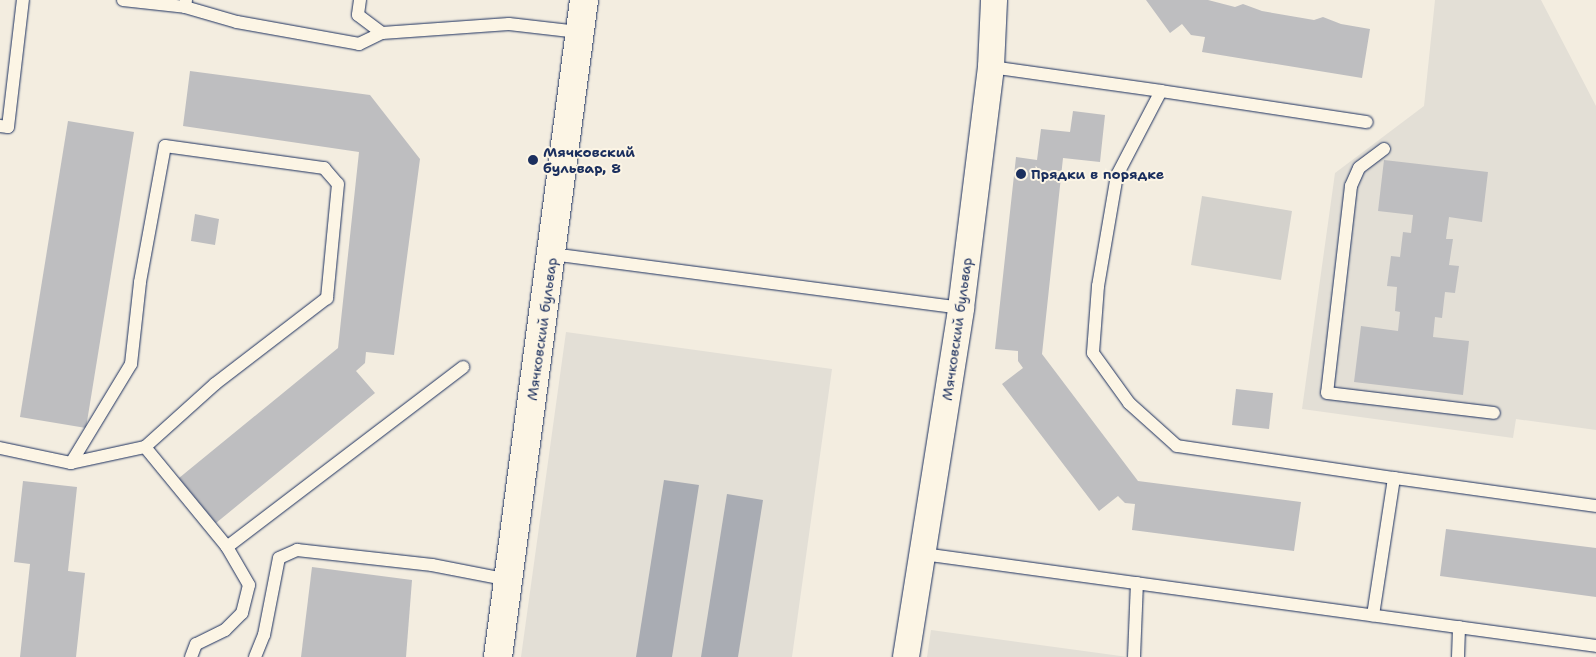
<!DOCTYPE html>
<html>
<head>
<meta charset="utf-8">
<style>
	body { margin:0 }
	#map { position:relative; width:1596px; height:657px; overflow:hidden; background:#f3ede0; font-family:"Shantell Sans",sans-serif }
	div>[style] { position:absolute }
	[style*='--x'] { left:calc(var(--x)*1px); top:calc(var(--y)*1px); width:calc(var(--w)*1px); rotate:calc(var(--a)*1deg) }
	.built>* { inset:0; background:#e3dfd6 }
	.green>* { inset:0; background:#d3d1cc }
	.water>* { inset:0; background:#a9acb3 }
	.building>* { inset:0; background:#bebec0 }
	.roads { filter:drop-shadow(0 0 1px #1b2f5e) drop-shadow(0 0 1px #1b2f5e) }
	.service>* { height:12px; margin:-6px; padding:0 6px; transform-origin:6px; border-radius:6px; background:#fcf5e5 }
	.minor>* { height:26px; margin:-13px; padding:0 13px; transform-origin:13px; border-radius:13px; background:#fcf5e5 }
	.tertiary>* { height:28px; margin:-14px; padding:0 14px; transform-origin:14px; border-radius:14px; background:#fcf5e5 }
	.dots>* { width:14px; height:14px; translate:-50% -50%; box-sizing:border-box; border:2px solid #fcf5e5; border-radius:50% }
	span { translate:-50% -50%; white-space:nowrap; text-align:center; line-height:1.15; -webkit-text-stroke:4px #fcf5e5; paint-order:stroke }
	.poi-label { font-size:14px; color:#1b2f5e; font-weight:700 }
	.left { translate:0 -50%; text-align:left }
	.street-label { font-size:14px; color:#1b2f5e }
</style>
</head>
<body>
<div id="map">
	<div class="built">
		<i style="clip-path:polygon(1435px 0,1541px 0,1596px 106px,1596px 430px,1516px 419px,1513px 438px,1302px 409px,1335px 173px,1424px 106px)"></i>
		<i style="clip-path:polygon(566px 332px,832px 369px,792px 657px,521px 657px)"></i>
		<i style="clip-path:polygon(931px 630px,1128px 657px,927px 657px)"></i>
	</div>
	<div class="green">
		<i style="clip-path:polygon(1202px 196px,1292px 211px,1281px 280px,1191px 265px)"></i>
	</div>
	<div class="water">
		<i style="clip-path:polygon(664px 480px,699px 485px,672px 657px,636px 657px)"></i>
		<i style="clip-path:polygon(727px 494px,763px 500px,738px 657px,701px 657px)"></i>
	</div>
	<div class="building">
		<i style="clip-path:polygon(1146px 0,1208px 0,1235px 7px,1243px 4px,1262px 11px,1314px 20px,1323px 17px,1341px 24px,1370px 29px,1362px 78px,1202px 52px,1205px 37px,1191px 35px,1182px 24px,1170px 33px)"></i>
		<i style="clip-path:polygon(190px 71px,370px 95px,420px 159px,394px 355px,366px 352px,365px 363px,356px 371px,375px 393px,216px 523px,179px 478px,338px 348px,359px 152px,183px 126px)"></i>
		<i style="clip-path:polygon(1073px 111px,1105px 115px,1100px 162px,1063px 158px,1042px 354px,1138px 481px,1301px 502px,1294px 551px,1132px 530px,1135px 504px,1125px 503px,1118px 496px,1099px 511px,1002px 384px,1023px 368px,1018px 361px,1018px 351px,995px 349px,1016px 157px,1037px 160px,1041px 129px,1070px 132px)"></i>
		<i style="clip-path:polygon(68px 121px,134px 132px,86px 428px,20px 417px)"></i>
		<i style="clip-path:polygon(1384px 160px,1488px 172px,1482px 222px,1449px 217px,1446px 239px,1453px 239px,1449px 265px,1459px 266px,1455px 293px,1445px 292px,1442px 318px,1435px 317px,1433px 337px,1469px 341px,1463px 395px,1354px 382px,1361px 326px,1398px 331px,1400px 312px,1395px 311px,1397px 287px,1387px 286px,1391px 256px,1400px 257px,1403px 232px,1411px 233px,1413px 215px,1378px 211px)"></i>
		<i style="clip-path:polygon(195px 214px,219px 219px,215px 245px,191px 241px)"></i>
		<i style="clip-path:polygon(1236px 389px,1273px 393px,1269px 429px,1232px 425px)"></i>
		<i style="clip-path:polygon(23px 481px,77px 487px,68px 571px,85px 573px,76px 657px,20px 657px,30px 564px,14px 562px)"></i>
		<i style="clip-path:polygon(1446px 529px,1596px 548px,1596px 597px,1440px 576px)"></i>
		<i style="clip-path:polygon(312px 567px,412px 580px,406px 657px,301px 657px)"></i>
	</div>
	<div class="roads">
		<div class="service">
			<i style="--x:123;--y:0;--w:62;--a:6.4"></i>
			<i style="--x:185;--y:7;--w:7;--a:-82"></i>
			<i style="--x:360;--y:0;--w:15;--a:98"></i>
			<i style="--x:358;--y:15;--w:30;--a:37"></i>
			<i style="--x:382;--y:33;--w:127;--a:-4.1"></i>
			<i style="--x:509;--y:24;--w:70;--a:6.5"></i>
			<i style="--x:185;--y:7;--w:54;--a:16.1"></i>
			<i style="--x:237;--y:22;--w:124;--a:10.2"></i>
			<i style="--x:359;--y:44;--w:25;--a:-26"></i>
			<i style="--x:991;--y:67;--w:172;--a:8"></i>
			<i style="--x:1161;--y:91;--w:95;--a:117.6"></i>
			<i style="--x:1117;--y:175;--w:113;--a:99.7"></i>
			<i style="--x:1098;--y:286;--w:67;--a:94.3"></i>
			<i style="--x:1093;--y:353;--w:62;--a:54.2"></i>
			<i style="--x:1129;--y:403;--w:64;--a:41.9"></i>
			<i style="--x:1177;--y:446;--w:219;--a:8.4"></i>
			<i style="--x:1394;--y:478;--w:139;--a:98.7"></i>
			<i style="--x:1161;--y:91;--w:208;--a:8.6"></i>
			<i style="--x:0;--y:126;--w:8;--a:7"></i>
			<i style="--x:8;--y:127;--w:128;--a:-83.3"></i>
			<i style="--x:1384;--y:149;--w:31;--a:143"></i>
			<i style="--x:1359;--y:168;--w:20;--a:114"></i>
			<i style="--x:1351;--y:186;--w:208;--a:96.6"></i>
			<i style="--x:1327;--y:393;--w:168;--a:6.8"></i>
			<i style="--x:552;--y:254;--w:413;--a:7.5"></i>
			<i style="--x:0;--y:448;--w:73;--a:11.9"></i>
			<i style="--x:71;--y:463;--w:116;--a:-58.8"></i>
			<i style="--x:131;--y:364;--w:82;--a:-83.7"></i>
			<i style="--x:140;--y:282;--w:138;--a:-79.6"></i>
			<i style="--x:165;--y:146;--w:161;--a:7.9"></i>
			<i style="--x:324;--y:168;--w:21;--a:49"></i>
			<i style="--x:338;--y:184;--w:115;--a:95.5"></i>
			<i style="--x:327;--y:298;--w:141;--a:142.5"></i>
			<i style="--x:215;--y:384;--w:94;--a:138"></i>
			<i style="--x:71;--y:463;--w:76;--a:-12.2"></i>
			<i style="--x:145;--y:447;--w:129;--a:50.6"></i>
			<i style="--x:227;--y:547;--w:44;--a:59.9"></i>
			<i style="--x:249;--y:585;--w:29;--a:104"></i>
			<i style="--x:242;--y:613;--w:24;--a:135"></i>
			<i style="--x:225;--y:630;--w:32;--a:154"></i>
			<i style="--x:196;--y:644;--w:14;--a:111"></i>
			<i style="--x:1394;--y:478;--w:204;--a:7.9"></i>
			<i style="--x:227;--y:547;--w:297;--a:-37.3"></i>
			<i style="--x:923;--y:554;--w:679;--a:7.78"></i>
			<i style="--x:255;--y:657;--w:24;--a:-68"></i>
			<i style="--x:264;--y:635;--w:78;--a:-79"></i>
			<i style="--x:279;--y:558;--w:20;--a:-24"></i>
			<i style="--x:297;--y:550;--w:136;--a:6.3"></i>
			<i style="--x:432;--y:565;--w:78;--a:11"></i>
			<i style="--x:1134;--y:657;--w:74;--a:-87.7"></i>
			<i style="--x:1458;--y:657;--w:30;--a:-88"></i>
		</div>
		<div class="minor">
			<i style="--x:906;--y:657;--w:353;--a:-81"></i>
			<i style="--x:961;--y:308;--w:243;--a:-82.9"></i>
			<i style="--x:991;--y:67;--w:67;--a:-87.4"></i>
		</div>
		<div class="tertiary">
			<i style="--x:498;--y:657;--w:663;--a:-82.54"></i>
		</div>
	</div>
	<div class="dots">
		<i style="left:533px;top:160px;background:#1b2f5e"></i>
		<i style="left:1021px;top:174px;background:#1b2f5e"></i>
	</div>
	<div class="poi-label">
		<span class="left" style="left:543px;top:160px">Мячковский<br>бульвар, 8</span>
		<span class="left" style="left:1031px;top:174px">Прядки в порядке</span>
	</div>
	<div class="street-label">
		<span style="left:542px;top:329px;rotate:-82deg">Мячковский бульвар</span>
		<span style="left:957px;top:329px;rotate:-82deg">Мячковский бульвар</span>
	</div>
</div>
</body>
</html>
